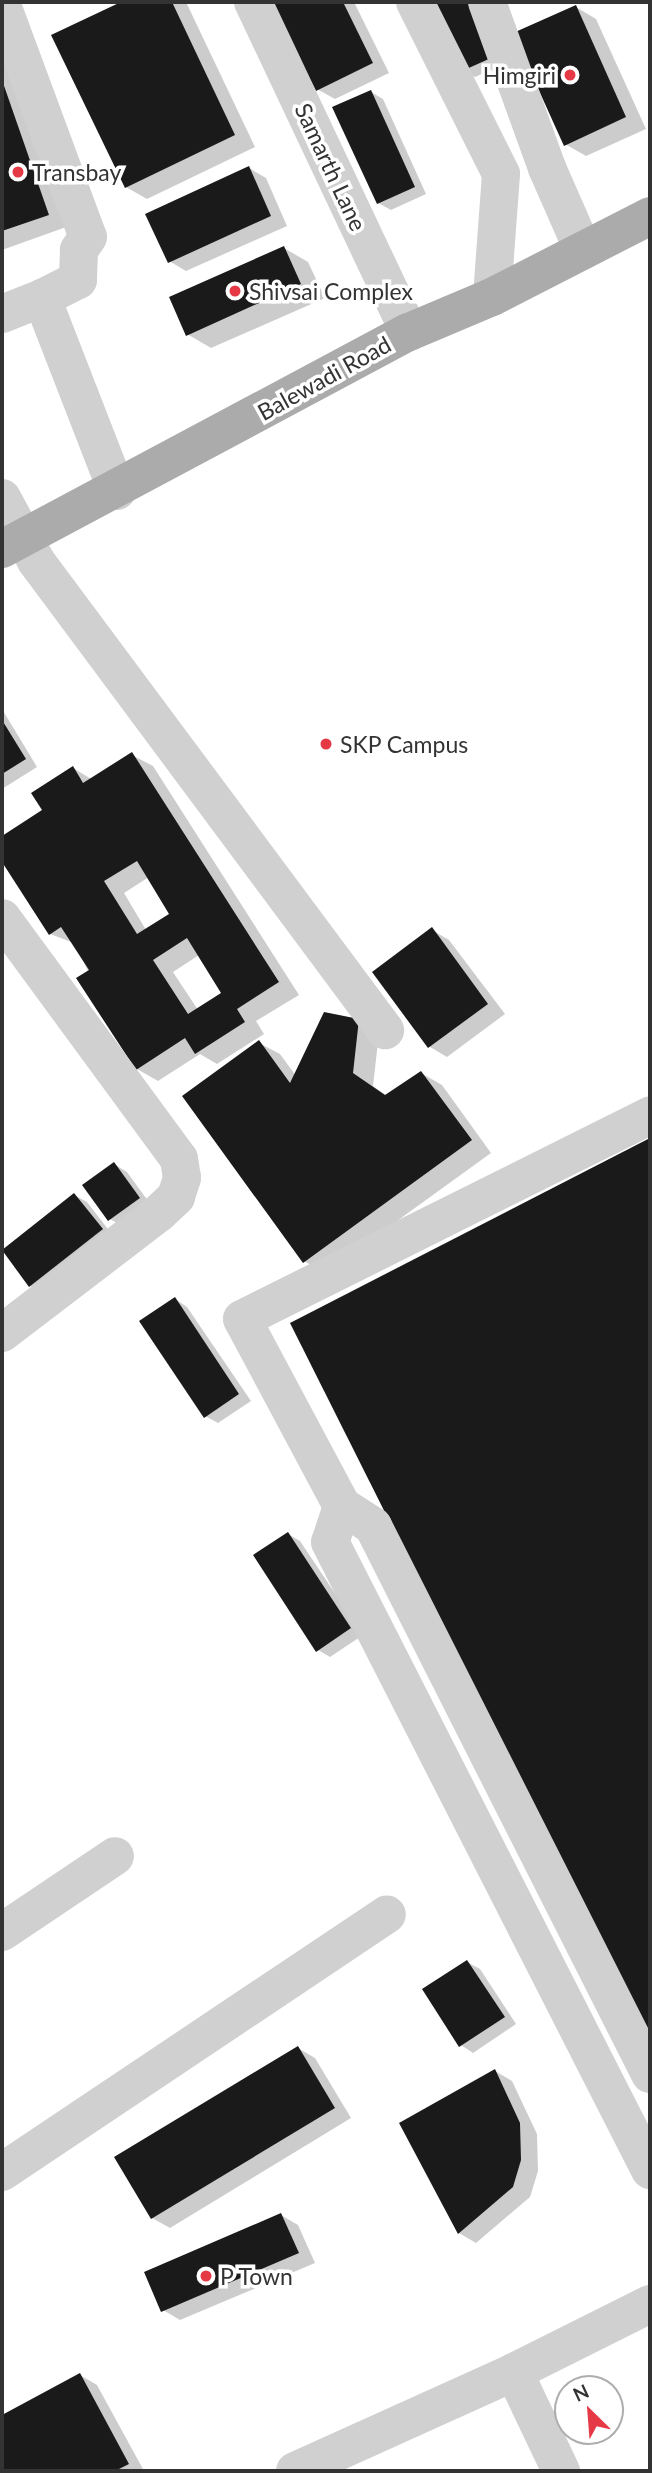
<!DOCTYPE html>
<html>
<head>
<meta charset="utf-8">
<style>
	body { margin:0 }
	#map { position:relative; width:652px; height:2473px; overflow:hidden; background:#fff; font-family:Lato,sans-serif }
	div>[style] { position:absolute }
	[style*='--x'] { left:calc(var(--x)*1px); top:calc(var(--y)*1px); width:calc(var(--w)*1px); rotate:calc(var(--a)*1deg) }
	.shadow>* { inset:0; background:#0003 }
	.building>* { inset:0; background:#1a1a1a }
	.minor>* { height:38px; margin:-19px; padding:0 19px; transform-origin:19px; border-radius:19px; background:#d0d0d0 }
	.major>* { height:38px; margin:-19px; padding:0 19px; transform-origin:19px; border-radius:19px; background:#ababab }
	.dots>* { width:19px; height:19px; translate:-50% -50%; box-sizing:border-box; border:4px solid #fff; border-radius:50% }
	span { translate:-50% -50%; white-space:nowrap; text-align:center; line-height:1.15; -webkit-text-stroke:7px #fff; paint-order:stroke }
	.poi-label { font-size:23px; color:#333 }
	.right { translate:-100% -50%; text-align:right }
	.left { translate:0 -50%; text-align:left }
	.street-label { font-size:23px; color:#333 }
	.frame { position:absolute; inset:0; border:4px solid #333; pointer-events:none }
	.north { position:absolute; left:554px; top:2375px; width:70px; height:70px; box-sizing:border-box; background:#fff; border:2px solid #adadad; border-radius:50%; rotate:335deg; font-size:19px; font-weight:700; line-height:28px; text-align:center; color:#333 }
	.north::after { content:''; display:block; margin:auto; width:24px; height:32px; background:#e63946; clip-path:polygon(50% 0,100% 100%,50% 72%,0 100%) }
</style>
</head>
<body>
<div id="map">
	<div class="shadow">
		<i style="clip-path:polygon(125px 2px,186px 2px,255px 147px,147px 199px,126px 187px,54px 36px)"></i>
		<i style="clip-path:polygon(272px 2px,354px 2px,389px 73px,335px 99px,317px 89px)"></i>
		<i style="clip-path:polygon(431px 2px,484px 2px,511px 61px,475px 77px,463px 70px)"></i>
		<i style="clip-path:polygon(576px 7px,596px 19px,646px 129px,586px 156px,565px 144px)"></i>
		<i style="clip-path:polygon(2px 37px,69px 226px,2px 250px)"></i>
		<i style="clip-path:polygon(371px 92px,383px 99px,426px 194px,391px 210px,378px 203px)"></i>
		<i style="clip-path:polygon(249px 168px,266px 178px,287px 226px,186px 271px,169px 261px)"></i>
		<i style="clip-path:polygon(284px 248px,308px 262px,325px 298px,211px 348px,187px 334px)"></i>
		<i style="clip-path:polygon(2px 709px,37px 767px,2px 789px)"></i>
		<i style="clip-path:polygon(evenodd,132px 755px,153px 766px,299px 995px,256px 1021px,264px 1034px,217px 1064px,200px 1054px,158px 1081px,137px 1069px,74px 943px,50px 934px,2px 859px,2px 838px,44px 811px,73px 768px,93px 780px,132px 755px,149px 877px,172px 914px,146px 930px,124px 893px,149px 877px,132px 755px,199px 955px,224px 994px,198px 1010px,173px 972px,199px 955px)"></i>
		<i style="clip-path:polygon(432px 930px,449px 940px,505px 1014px,447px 1057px,430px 1047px,374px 972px)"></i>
		<i style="clip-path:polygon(325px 1014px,379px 1033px,373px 1086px,387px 1096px,421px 1073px,442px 1085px,491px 1153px,325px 1273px,304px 1261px,259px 1043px,280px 1054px,296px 1076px)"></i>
		<i style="clip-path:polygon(650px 1139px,650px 2037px,292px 1324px)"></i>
		<i style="clip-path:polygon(114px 1164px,127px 1172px,151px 1205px,122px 1226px,110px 1219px)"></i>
		<i style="clip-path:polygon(74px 1195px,87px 1202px,114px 1237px,43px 1293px,30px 1286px)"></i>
		<i style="clip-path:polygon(175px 1299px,187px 1307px,251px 1401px,218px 1423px,205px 1416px)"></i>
		<i style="clip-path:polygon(288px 1534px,300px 1541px,363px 1635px,330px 1657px,318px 1650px)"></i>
		<i style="clip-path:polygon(467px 1962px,480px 1969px,516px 2024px,473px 2053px,461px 2045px)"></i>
		<i style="clip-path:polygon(298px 2048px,315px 2058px,351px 2118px,170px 2228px,152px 2218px)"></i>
		<i style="clip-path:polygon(495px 2071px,512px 2081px,537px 2134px,538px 2171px,530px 2197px,476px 2243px,459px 2233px,401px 2124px)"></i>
		<i style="clip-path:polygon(281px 2215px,298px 2225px,315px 2263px,180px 2320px,163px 2310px)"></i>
		<i style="clip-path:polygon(80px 2375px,97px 2385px,144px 2471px,2px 2471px,2px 2417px)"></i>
	</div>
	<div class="building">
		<i style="clip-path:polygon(121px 2px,172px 2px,235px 135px,125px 188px,51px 35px)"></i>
		<i style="clip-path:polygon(270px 2px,343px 2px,373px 63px,316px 91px)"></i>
		<i style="clip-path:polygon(430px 2px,476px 2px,500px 54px,462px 71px)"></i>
		<i style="clip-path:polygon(576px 5px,626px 117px,564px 146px,513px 33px)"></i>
		<i style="clip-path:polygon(2px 80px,49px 215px,2px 231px)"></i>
		<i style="clip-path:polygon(371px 90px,415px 187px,377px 204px,332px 107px)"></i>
		<i style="clip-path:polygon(249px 166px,271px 216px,168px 263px,145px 214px)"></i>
		<i style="clip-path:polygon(284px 246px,301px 284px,186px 336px,169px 297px)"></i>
		<i style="clip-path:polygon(2px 720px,26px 759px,2px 774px)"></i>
		<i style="clip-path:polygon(evenodd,132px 752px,279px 982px,237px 1009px,245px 1022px,195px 1054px,185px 1038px,136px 1070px,76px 978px,89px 970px,61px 927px,49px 935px,2px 862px,2px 836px,42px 810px,31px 793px,73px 766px,83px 783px,132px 752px,137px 861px,169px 914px,137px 934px,104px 881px,137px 861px,132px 752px,187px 938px,221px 993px,188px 1014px,153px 960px,187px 938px)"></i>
		<i style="clip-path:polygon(432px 927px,488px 1004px,428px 1048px,372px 972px)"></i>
		<i style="clip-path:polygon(324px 1012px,359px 1019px,353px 1073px,385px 1095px,421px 1071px,472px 1140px,303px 1263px,182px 1096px,259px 1040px,290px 1083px)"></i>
		<i style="clip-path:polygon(650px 1138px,650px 2041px,290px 1323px)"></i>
		<i style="clip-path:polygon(114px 1162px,140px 1198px,108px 1221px,82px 1185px)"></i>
		<i style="clip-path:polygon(74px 1193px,103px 1229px,29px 1287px,2px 1250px)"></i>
		<i style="clip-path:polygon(175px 1297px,239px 1394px,204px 1418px,139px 1321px)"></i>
		<i style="clip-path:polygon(288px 1532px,351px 1628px,316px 1652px,253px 1555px)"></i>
		<i style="clip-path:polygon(467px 1960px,505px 2017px,459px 2047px,422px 1989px)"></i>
		<i style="clip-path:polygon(298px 2046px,335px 2108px,151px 2219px,114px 2157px)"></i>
		<i style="clip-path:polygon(495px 2069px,520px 2123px,521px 2160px,513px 2187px,458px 2234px,399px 2123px)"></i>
		<i style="clip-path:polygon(281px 2213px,299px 2253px,161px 2312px,144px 2272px)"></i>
		<i style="clip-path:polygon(80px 2373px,129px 2464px,115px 2471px,2px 2471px,2px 2415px)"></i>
	</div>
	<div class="minor">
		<i style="--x:253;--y:2;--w:365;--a:64.7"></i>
		<i style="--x:415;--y:2;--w:192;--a:63.4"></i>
		<i style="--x:501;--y:174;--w:123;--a:94.2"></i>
		<i style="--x:487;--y:2;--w:177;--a:70.1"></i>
		<i style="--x:547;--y:168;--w:90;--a:66.3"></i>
		<i style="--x:2;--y:5;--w:247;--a:69.7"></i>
		<i style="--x:88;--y:237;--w:16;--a:125"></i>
		<i style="--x:79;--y:250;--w:30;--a:92"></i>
		<i style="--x:78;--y:280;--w:40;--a:153.4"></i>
		<i style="--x:42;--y:298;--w:207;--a:68.8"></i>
		<i style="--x:2;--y:314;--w:43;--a:-21.8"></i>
		<i style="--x:2;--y:498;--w:72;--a:61.6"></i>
		<i style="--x:36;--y:561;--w:585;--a:53.35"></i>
		<i style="--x:2;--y:918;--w:299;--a:53.7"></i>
		<i style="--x:179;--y:1159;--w:19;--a:81"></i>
		<i style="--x:182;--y:1178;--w:20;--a:108"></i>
		<i style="--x:176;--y:1197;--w:23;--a:137"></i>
		<i style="--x:159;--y:1213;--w:198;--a:142.6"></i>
		<i style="--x:342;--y:1506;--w:212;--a:-118.1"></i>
		<i style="--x:242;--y:1319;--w:456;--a:-26.5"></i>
		<i style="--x:2;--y:1932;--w:136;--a:-33.9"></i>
		<i style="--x:650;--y:2074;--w:614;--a:-116.82"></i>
		<i style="--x:373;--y:1526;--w:37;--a:-147"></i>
		<i style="--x:342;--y:1506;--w:38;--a:108"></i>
		<i style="--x:330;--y:1542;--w:705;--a:63"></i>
		<i style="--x:2;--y:2172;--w:463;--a:-33.8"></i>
		<i style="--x:514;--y:2372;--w:110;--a:64.6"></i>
		<i style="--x:295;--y:2471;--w:240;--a:-24.3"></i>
		<i style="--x:514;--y:2372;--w:152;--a:-26.6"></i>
	</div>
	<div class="major">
		<i style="--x:2;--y:549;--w:461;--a:-28.1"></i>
		<i style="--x:409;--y:332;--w:90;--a:-22.9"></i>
		<i style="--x:492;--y:297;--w:178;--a:-27.1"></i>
	</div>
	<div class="dots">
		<i style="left:570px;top:75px;background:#e63946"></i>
		<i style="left:18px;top:172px;background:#e63946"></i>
		<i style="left:235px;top:291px;background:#e63946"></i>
		<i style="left:326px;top:744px;background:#e63946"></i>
		<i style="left:206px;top:2276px;background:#e63946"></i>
	</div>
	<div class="poi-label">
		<span class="right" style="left:556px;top:75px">Himgiri</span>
		<span class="left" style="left:32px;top:172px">Transbay</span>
		<span class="left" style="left:249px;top:291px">Shivsai Complex</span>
		<span class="left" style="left:340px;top:744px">SKP Campus</span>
		<span class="left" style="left:220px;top:2276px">P Town</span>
	</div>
	<div class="street-label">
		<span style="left:331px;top:167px;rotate:65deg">Samarth Lane</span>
		<span style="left:324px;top:378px;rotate:-29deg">Balewadi Road</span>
	</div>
	<div class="frame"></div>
	<div class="north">N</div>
</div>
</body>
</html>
